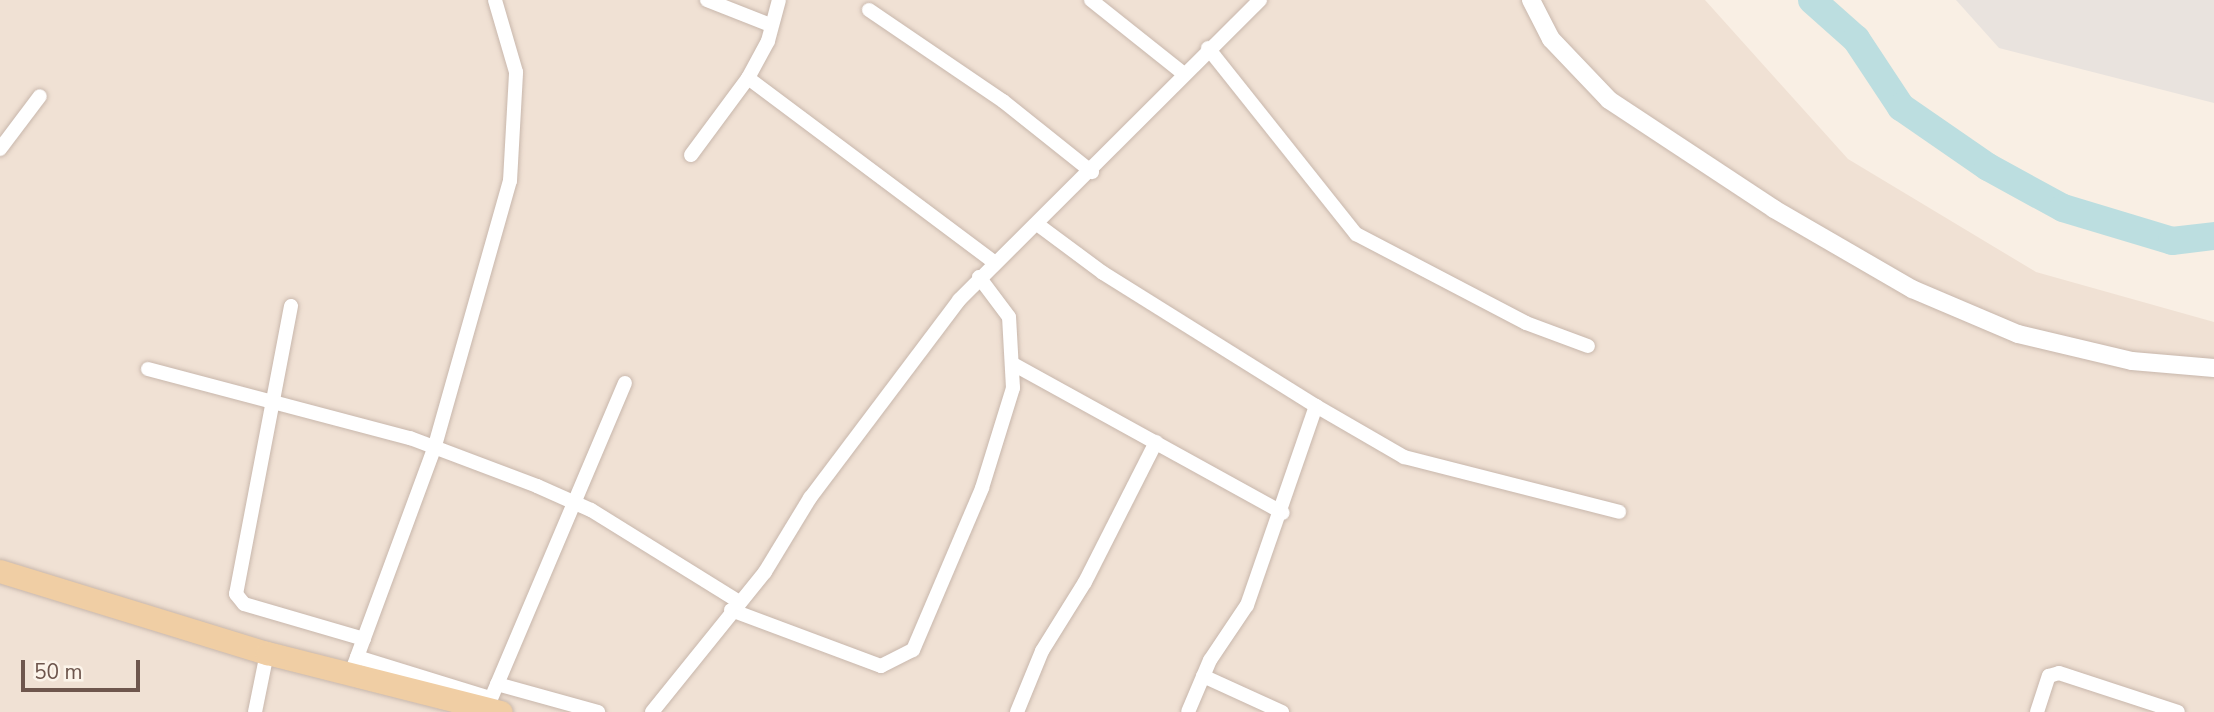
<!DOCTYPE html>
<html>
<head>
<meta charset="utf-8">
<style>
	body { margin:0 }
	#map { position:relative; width:2214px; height:712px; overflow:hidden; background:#f9efe4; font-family:"Nunito Sans",sans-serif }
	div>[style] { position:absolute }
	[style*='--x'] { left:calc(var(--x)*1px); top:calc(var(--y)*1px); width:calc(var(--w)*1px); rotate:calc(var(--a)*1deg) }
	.residential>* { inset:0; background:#f0e1d4 }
	.industrial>* { inset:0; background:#e9e3de }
	.river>* { height:28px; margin:-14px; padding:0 14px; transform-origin:14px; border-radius:14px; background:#bcdee0 }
	.roads { filter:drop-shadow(0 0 2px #c8b7ac) drop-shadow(0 0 2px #c8b7ac) }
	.minor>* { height:14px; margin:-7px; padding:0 7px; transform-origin:7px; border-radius:7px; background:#fff }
	.tertiary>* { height:18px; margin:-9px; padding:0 9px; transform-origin:9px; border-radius:9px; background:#fff }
	.primary>* { height:23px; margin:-11.5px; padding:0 11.5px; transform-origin:11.5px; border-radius:11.5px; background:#f0cea4 }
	span { translate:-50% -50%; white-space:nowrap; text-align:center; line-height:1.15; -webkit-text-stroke:5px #fcf4ea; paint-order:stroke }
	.scale { position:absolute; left:21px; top:660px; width:119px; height:32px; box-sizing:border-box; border:4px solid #6e564d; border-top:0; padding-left:9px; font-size:21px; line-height:24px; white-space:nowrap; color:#6e564d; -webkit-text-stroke:5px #fcf4ea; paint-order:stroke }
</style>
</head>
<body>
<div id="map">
	<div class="residential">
		<i style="clip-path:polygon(0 0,1705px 0,1848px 159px,2036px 272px,2214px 322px,2214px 712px,0 712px)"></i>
	</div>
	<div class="industrial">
		<i style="clip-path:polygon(1956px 0,2214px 0,2214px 103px,1999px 48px)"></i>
	</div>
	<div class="river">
		<i style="--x:1812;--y:0;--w:59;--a:41.6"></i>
		<i style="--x:1856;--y:39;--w:82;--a:56.5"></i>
		<i style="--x:1901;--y:107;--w:106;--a:34.6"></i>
		<i style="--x:1988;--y:167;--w:85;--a:28.7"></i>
		<i style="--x:2063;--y:208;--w:114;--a:16.8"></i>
		<i style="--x:2172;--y:241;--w:42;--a:-6.8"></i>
	</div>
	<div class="roads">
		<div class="minor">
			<i style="--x:707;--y:0;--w:68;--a:21.6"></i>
			<i style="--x:1091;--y:0;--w:119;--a:38.5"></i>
			<i style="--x:869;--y:10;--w:162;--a:34.2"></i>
			<i style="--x:1003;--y:101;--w:114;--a:38.6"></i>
			<i style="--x:1208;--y:48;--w:238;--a:51.5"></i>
			<i style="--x:1356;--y:234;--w:192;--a:27.6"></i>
			<i style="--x:1526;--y:323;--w:66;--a:20.4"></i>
			<i style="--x:748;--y:78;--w:306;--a:36.8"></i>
			<i style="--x:0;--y:149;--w:66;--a:-53"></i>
			<i style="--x:691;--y:155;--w:96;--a:-53.5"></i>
			<i style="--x:748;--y:78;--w:42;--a:-61.6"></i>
			<i style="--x:768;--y:41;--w:42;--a:-75"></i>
			<i style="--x:1037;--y:224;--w:82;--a:36.6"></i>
			<i style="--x:1103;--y:273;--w:251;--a:32"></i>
			<i style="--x:1316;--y:406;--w:211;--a:109.1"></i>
			<i style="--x:1247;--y:605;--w:66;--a:123.9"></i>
			<i style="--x:1210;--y:660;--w:56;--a:112.9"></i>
			<i style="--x:291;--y:306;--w:293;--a:100.8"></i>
			<i style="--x:236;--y:594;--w:13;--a:51"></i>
			<i style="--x:244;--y:604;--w:125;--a:16.3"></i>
			<i style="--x:1013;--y:364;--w:308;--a:28.9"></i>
			<i style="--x:148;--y:369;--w:271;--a:14.8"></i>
			<i style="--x:410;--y:438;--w:136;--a:20.7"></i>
			<i style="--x:537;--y:486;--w:59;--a:24"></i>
			<i style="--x:591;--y:510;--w:173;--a:31.8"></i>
			<i style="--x:1316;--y:406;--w:102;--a:30.1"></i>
			<i style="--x:1404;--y:457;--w:222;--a:14.3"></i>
			<i style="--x:731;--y:610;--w:160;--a:20.5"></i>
			<i style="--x:881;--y:666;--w:36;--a:-27"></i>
			<i style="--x:913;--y:650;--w:176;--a:-66.9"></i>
			<i style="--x:982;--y:488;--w:105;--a:-72.8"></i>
			<i style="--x:1013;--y:388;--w:71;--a:-93.2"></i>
			<i style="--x:1009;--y:317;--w:50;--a:-126.9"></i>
			<i style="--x:357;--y:657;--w:139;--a:17.1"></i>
			<i style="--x:350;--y:676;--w:242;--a:-69.7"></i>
			<i style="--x:434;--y:449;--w:279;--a:-74.2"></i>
			<i style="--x:510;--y:181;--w:109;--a:-86.8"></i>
			<i style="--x:516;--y:72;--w:75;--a:-106.3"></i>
			<i style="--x:1203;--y:676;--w:87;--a:24.5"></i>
			<i style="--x:497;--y:684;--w:105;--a:15.5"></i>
			<i style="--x:487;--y:708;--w:353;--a:-67"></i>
			<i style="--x:255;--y:712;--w:60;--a:-78.5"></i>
			<i style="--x:652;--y:712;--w:180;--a:-51.1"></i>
			<i style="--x:765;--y:572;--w:87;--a:-58.7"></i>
			<i style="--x:810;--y:498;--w:248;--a:-53"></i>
			<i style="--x:959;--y:300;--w:425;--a:-44.9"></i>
			<i style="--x:1017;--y:712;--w:66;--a:-67.7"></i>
			<i style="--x:1042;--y:651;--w:81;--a:-58.1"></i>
			<i style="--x:1085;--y:582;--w:157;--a:-63.1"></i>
			<i style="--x:2037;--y:712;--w:38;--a:-72"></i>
			<i style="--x:2049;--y:676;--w:10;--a:-17"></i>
			<i style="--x:2059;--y:673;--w:125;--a:18.1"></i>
		</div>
		<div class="tertiary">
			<i style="--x:1531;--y:0;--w:44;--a:62.9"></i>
			<i style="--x:1551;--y:39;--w:84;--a:46.4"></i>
			<i style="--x:1609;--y:100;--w:198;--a:33.4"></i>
			<i style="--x:1774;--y:209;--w:160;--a:30.1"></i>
			<i style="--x:1912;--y:289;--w:115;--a:23"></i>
			<i style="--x:2018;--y:334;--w:117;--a:13.3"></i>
			<i style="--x:2132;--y:361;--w:82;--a:4.9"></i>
		</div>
		<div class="primary">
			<i style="--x:0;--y:571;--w:279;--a:17.1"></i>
			<i style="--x:267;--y:653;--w:241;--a:14.2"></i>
		</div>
	</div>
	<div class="scale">50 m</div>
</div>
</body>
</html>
